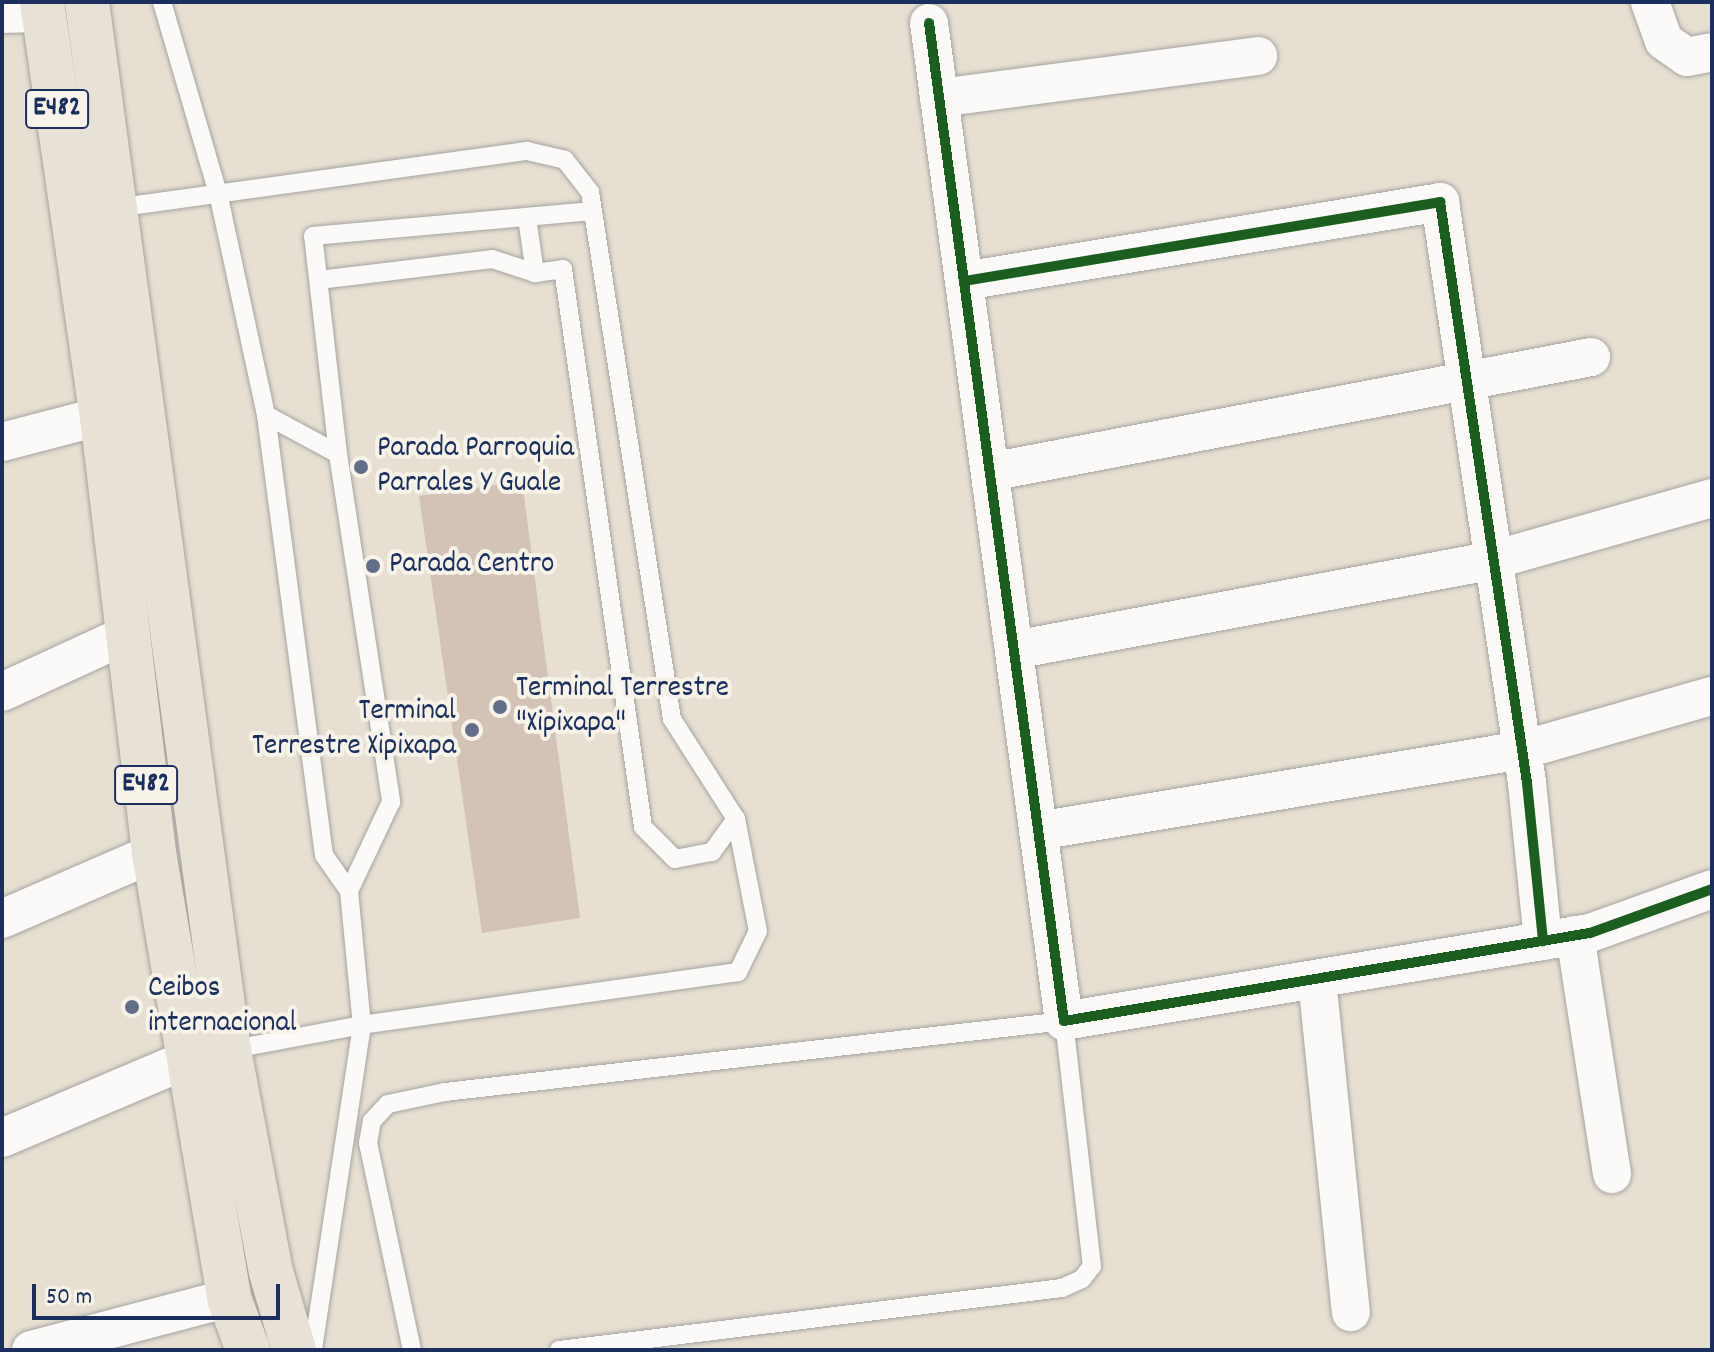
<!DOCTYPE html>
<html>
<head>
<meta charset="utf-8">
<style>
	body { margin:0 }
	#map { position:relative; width:1714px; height:1352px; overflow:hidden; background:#e7e0d2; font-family:Dekko,sans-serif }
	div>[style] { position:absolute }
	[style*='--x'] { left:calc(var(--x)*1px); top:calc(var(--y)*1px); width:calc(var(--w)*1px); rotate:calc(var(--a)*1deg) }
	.building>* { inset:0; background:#d2c3b6 }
	.roads { filter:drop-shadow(0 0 2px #a5a4a2) drop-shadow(0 0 2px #a5a4a2) }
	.lane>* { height:18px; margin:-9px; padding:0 9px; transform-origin:9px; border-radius:9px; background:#fbfaf8 }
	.street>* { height:38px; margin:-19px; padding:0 19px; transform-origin:19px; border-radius:19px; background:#fbfaf8 }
	.highway>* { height:44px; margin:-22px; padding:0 22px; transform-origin:22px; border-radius:22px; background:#e8e1d5 }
	.cycleway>* { height:10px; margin:-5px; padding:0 5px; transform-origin:5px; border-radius:5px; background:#1b5e20 }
	.dots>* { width:22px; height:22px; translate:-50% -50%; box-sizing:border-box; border:4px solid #f7f3e8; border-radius:50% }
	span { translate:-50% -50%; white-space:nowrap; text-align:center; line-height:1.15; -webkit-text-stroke:8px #f7f3e8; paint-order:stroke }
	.shield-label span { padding:2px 6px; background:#f7f3e8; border:2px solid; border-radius:6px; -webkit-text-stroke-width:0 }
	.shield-label { font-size:28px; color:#1b2f5e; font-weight:700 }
	.poi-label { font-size:30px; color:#1b2f5e }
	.left { translate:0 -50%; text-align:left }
	.right { translate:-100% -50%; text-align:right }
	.frame { position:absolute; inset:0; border:4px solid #1b2f5e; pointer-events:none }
	.scale { position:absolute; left:32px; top:1284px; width:248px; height:36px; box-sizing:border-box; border:4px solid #1b2f5e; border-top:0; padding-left:10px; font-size:24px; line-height:28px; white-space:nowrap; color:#1b2f5e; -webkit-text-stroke:6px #f7f3e8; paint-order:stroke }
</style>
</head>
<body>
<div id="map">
	<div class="building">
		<i style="clip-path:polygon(522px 481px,580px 918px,482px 933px,419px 496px)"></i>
	</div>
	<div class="roads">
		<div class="lane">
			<i style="--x:162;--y:2;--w:199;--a:73.7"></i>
			<i style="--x:218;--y:193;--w:227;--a:77.8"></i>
			<i style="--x:266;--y:415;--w:444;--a:82.5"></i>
			<i style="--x:324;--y:855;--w:44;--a:55.2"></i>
			<i style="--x:349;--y:891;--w:135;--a:84.5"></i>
			<i style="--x:362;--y:1025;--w:329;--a:98.6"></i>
			<i style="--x:115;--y:208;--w:416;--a:-7.9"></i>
			<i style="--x:527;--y:151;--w:39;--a:13"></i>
			<i style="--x:565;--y:160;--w:41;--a:52"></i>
			<i style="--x:590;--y:192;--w:533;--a:81.16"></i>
			<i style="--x:672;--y:719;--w:119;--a:57.4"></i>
			<i style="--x:736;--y:819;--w:114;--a:78.9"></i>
			<i style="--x:758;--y:931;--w:46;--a:116"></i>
			<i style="--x:738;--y:972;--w:380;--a:172"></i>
			<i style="--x:362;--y:1025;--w:135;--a:169.4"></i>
			<i style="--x:527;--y:218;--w:56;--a:81.7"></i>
			<i style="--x:535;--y:273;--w:28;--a:-8"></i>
			<i style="--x:563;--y:269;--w:564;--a:81.84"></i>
			<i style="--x:643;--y:827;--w:45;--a:45"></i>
			<i style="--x:675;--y:859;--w:38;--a:-11"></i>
			<i style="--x:712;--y:852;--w:41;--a:-54"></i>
			<i style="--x:319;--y:280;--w:174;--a:-6.9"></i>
			<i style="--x:492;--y:259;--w:45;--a:18"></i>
			<i style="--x:266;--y:415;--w:82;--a:28.4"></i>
			<i style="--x:338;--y:454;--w:352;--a:81.3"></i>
			<i style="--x:391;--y:802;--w:98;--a:115.3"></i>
			<i style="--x:338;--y:454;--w:219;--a:-96.5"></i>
			<i style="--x:313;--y:236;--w:280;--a:-5.1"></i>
			<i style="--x:412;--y:1350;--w:212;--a:-102"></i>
			<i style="--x:368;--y:1143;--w:22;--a:-80"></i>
			<i style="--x:372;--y:1121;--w:23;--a:-47"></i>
			<i style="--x:388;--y:1104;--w:58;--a:-11.9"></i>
			<i style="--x:445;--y:1092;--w:623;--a:-6.54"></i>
			<i style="--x:1064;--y:1021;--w:247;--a:83.5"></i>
			<i style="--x:1092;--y:1266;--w:16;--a:128"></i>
			<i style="--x:1082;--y:1279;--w:22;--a:156"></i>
			<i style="--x:1062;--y:1288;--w:507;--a:172.97"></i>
		</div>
		<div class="street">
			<i style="--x:1650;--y:2;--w:41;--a:70.3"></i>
			<i style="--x:1664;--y:41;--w:28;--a:35"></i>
			<i style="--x:1687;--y:57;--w:25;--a:-11"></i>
			<i style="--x:2;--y:14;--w:41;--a:-1.4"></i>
			<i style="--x:929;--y:23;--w:1007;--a:82.3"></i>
			<i style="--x:1064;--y:1021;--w:533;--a:-9.5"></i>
			<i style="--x:1590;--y:933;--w:130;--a:-19.8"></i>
			<i style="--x:939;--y:98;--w:322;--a:-7.5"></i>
			<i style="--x:964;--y:281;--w:483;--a:-9.4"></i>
			<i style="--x:1440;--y:202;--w:587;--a:81.48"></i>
			<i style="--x:1527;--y:783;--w:159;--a:84.2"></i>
			<i style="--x:2;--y:442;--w:103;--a:-14.6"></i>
			<i style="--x:990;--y:472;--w:612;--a:-10.83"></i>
			<i style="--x:1014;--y:650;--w:487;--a:-10.6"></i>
			<i style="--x:1493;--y:560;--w:228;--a:-15.8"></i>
			<i style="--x:2;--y:692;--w:139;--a:-24.7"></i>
			<i style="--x:1038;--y:831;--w:491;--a:-9.5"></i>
			<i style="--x:1522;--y:750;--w:198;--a:-15.9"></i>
			<i style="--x:2;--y:919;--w:166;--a:-23.5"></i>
			<i style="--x:1575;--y:935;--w:242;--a:81.2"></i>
			<i style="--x:1317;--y:979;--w:335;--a:84.2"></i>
			<i style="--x:2;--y:1138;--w:202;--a:-23"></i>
			<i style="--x:31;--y:1350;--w:205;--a:-14.7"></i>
		</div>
		<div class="highway">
			<i style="--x:42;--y:2;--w:418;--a:81.8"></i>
			<i style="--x:102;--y:416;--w:440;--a:83.2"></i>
			<i style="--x:154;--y:853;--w:451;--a:80.4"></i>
			<i style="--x:229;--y:1298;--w:55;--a:69.9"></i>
			<i style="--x:87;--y:2;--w:1058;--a:82.28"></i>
			<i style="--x:229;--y:1050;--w:226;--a:79.3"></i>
			<i style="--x:271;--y:1272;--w:81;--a:73.6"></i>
		</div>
	</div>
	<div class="cycleway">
		<i style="--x:929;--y:23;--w:1007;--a:82.3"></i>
		<i style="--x:1064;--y:1021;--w:533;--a:-9.5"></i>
		<i style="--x:1590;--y:933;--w:130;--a:-19.8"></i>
		<i style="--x:964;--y:281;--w:483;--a:-9.4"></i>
		<i style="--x:1440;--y:202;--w:587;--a:81.48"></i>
		<i style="--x:1527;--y:783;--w:159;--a:84.2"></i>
	</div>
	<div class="dots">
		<i style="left:361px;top:467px;background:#626d87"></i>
		<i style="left:373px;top:566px;background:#626d87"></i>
		<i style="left:500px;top:707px;background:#626d87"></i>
		<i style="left:472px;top:730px;background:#626d87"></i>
		<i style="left:132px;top:1007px;background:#626d87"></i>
	</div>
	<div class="shield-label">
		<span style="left:57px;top:109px">E482</span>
		<span style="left:146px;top:785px">E482</span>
	</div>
	<div class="poi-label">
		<span class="left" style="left:377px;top:467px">Parada Parroquia<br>Parrales Y Guale</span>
		<span class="left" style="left:389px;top:566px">Parada Centro</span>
		<span class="left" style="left:516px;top:707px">Terminal Terrestre<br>"Xipixapa"</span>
		<span class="right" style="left:456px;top:730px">Terminal<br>Terrestre Xipixapa</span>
		<span class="left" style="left:148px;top:1007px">Ceibos<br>internacional</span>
	</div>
	<div class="frame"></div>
	<div class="scale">50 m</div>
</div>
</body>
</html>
